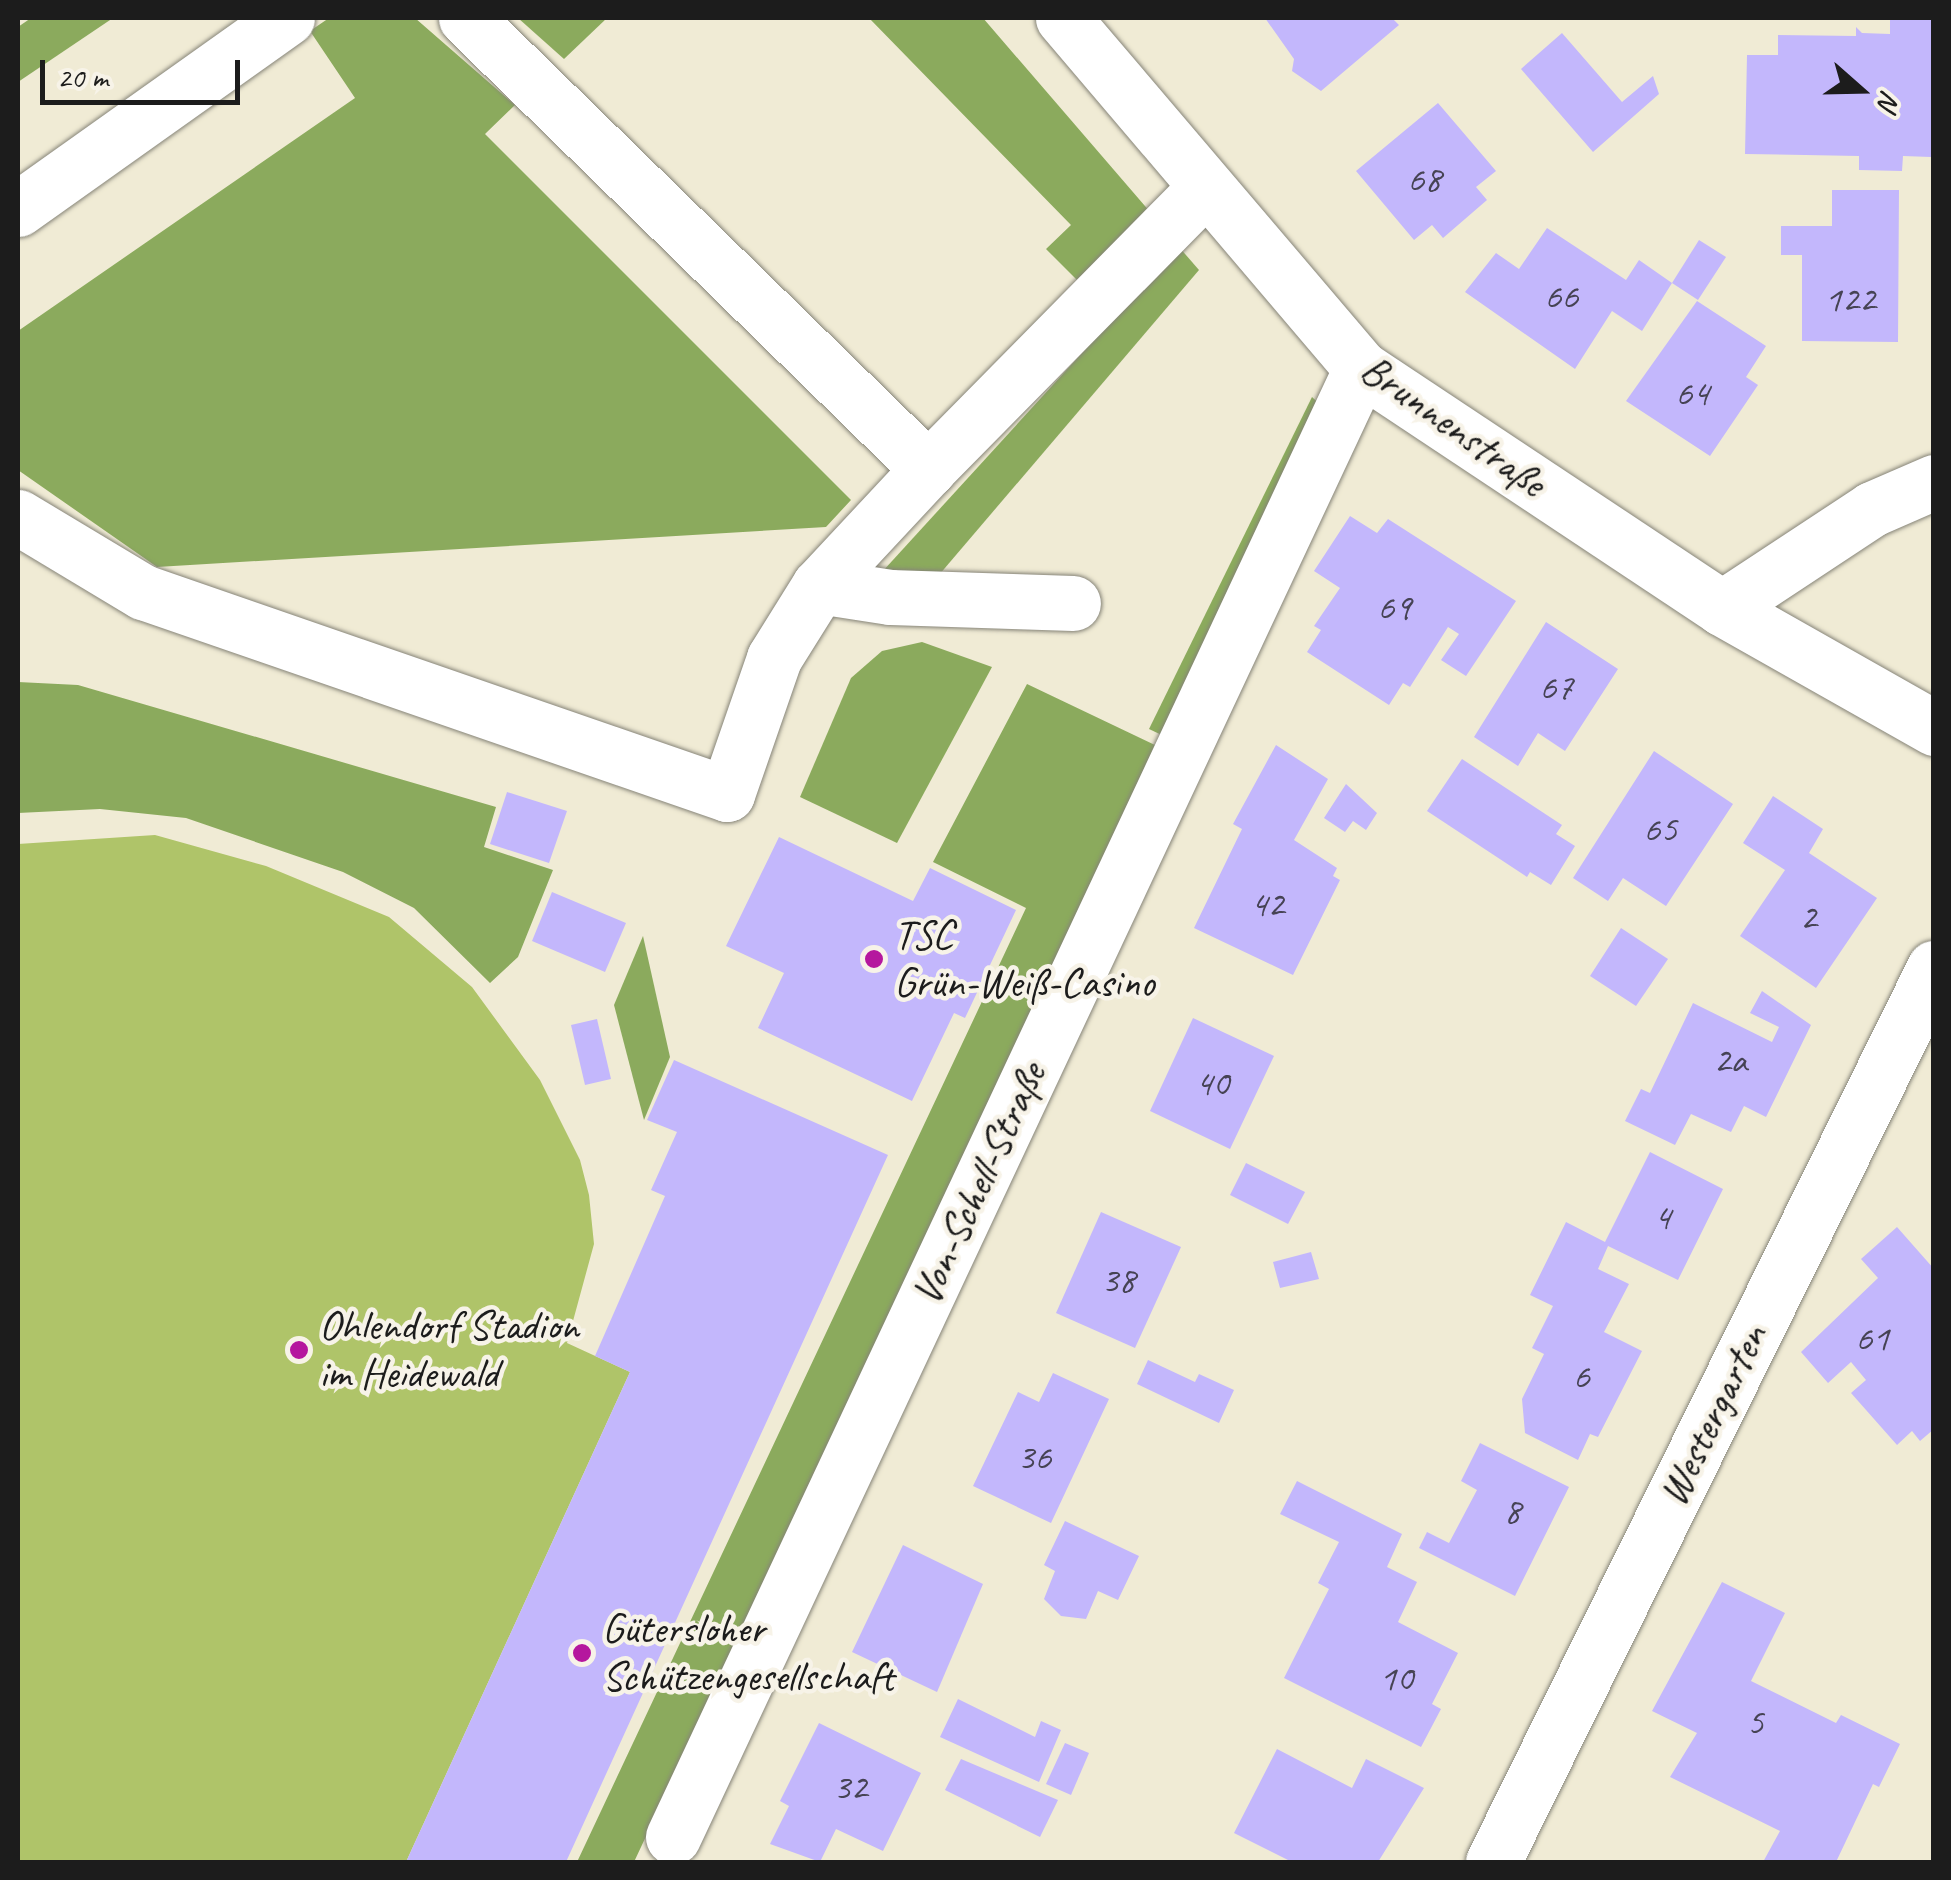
<!DOCTYPE html>
<html>
<head>
<meta charset="utf-8">
<style>
	body { margin:0 }
	#map { position:relative; width:1951px; height:1880px; overflow:hidden; background:#f0ebd5; font-family:Caveat,sans-serif }
	div>[style] { position:absolute }
	[style*='--x'] { left:calc(var(--x)*1px); top:calc(var(--y)*1px); width:calc(var(--w)*1px); rotate:calc(var(--a)*1deg) }
	.green>* { inset:0; background:#afc469 }
	.forest>* { inset:0; background:#8baa5d }
	.building>* { inset:0; background:#c3b7fc }
	.roads { filter:drop-shadow(0 0 2px #868478) drop-shadow(0 0 2px #868478) }
	.minor>* { height:55px; margin:-27.5px; padding:0 27.5px; transform-origin:27.5px; border-radius:27.5px; background:#fff }
	.dots>* { width:28px; height:28px; translate:-50% -50%; box-sizing:border-box; border:5px solid #f7f3e8; border-radius:50% }
	span { translate:-50% -50%; white-space:nowrap; text-align:center; line-height:1.15; -webkit-text-stroke:9px #f7f3e8; paint-order:stroke }
	.number-label { font-size:38px; color:#464354 }
	.number-label span { -webkit-text-stroke-width:0 }
	.street-label { font-size:42px; color:#1c1c1c }
	.poi-label { font-size:42px; color:#1c1c1c }
	.left { translate:0 -50%; text-align:left }
	.frame { position:absolute; inset:0; border:20px solid #1c1c1c; pointer-events:none }
	.north { position:absolute; left:1811px; top:40px; width:100px; height:100px; -webkit-text-stroke:8px #f7f3e8; paint-order:stroke; rotate:110deg; font-size:28px; font-weight:700; line-height:40px; text-align:center; color:#1c1c1c }
	.north::after { content:''; display:block; margin:auto; width:35px; height:45px; background:#1c1c1c; clip-path:polygon(50% 0,100% 100%,50% 72%,0 100%) }
	.scale { position:absolute; left:40px; top:60px; width:200px; height:45px; box-sizing:border-box; border:5px solid #1c1c1c; border-top:0; padding-left:12px; font-size:30px; line-height:35px; white-space:nowrap; color:#1c1c1c; -webkit-text-stroke:8px #f7f3e8; paint-order:stroke }
</style>
</head>
<body>
<div id="map">
	<div class="green">
		<i style="clip-path:polygon(155px 835px,266px 866px,389px 917px,472px 987px,540px 1080px,580px 1160px,589px 1195px,594px 1244px,567px 1343px,630px 1372px,406px 1862px,18px 1862px,18px 844px)"></i>
	</div>
	<div class="forest">
		<i style="clip-path:polygon(31px 18px,113px 18px,18px 82px,18px 27px)"></i>
		<i style="clip-path:polygon(329px 18px,415px 18px,515px 105px,485px 134px,851px 500px,826px 527px,157px 567px,18px 470px,18px 331px,355px 98px,310px 31px)"></i>
		<i style="clip-path:polygon(518px 18px,607px 18px,564px 59px)"></i>
		<i style="clip-path:polygon(869px 18px,983px 18px,1151px 213px,1083px 286px,1046px 249px,1071px 225px)"></i>
		<i style="clip-path:polygon(1179px 247px,1199px 270px,933px 582px,882px 572px)"></i>
		<i style="clip-path:polygon(1312px 397px,1325px 409px,1168px 738px,1149px 729px)"></i>
		<i style="clip-path:polygon(922px 642px,992px 667px,897px 843px,800px 797px,851px 678px,882px 651px)"></i>
		<i style="clip-path:polygon(18px 682px,78px 685px,496px 807px,484px 847px,553px 870px,518px 957px,490px 983px,414px 908px,343px 872px,186px 818px,100px 809px,18px 813px)"></i>
		<i style="clip-path:polygon(1027px 684px,1157px 746px,634px 1862px,577px 1862px,1026px 908px,933px 862px)"></i>
		<i style="clip-path:polygon(643px 936px,670px 1057px,644px 1120px,614px 1005px)"></i>
	</div>
	<div class="building">
		<i style="clip-path:polygon(1265px 18px,1392px 18px,1399px 25px,1321px 91px,1292px 71px,1294px 59px)"></i>
		<i style="clip-path:polygon(1890px 18px,1933px 18px,1931px 157px,1903px 156px,1902px 171px,1859px 170px,1859px 156px,1745px 154px,1747px 55px,1778px 55px,1778px 35px,1856px 36px,1856px 27px,1862px 33px,1890px 34px)"></i>
		<i style="clip-path:polygon(1562px 33px,1622px 102px,1653px 76px,1659px 94px,1593px 152px,1521px 69px)"></i>
		<i style="clip-path:polygon(1438px 103px,1496px 171px,1476px 187px,1487px 200px,1443px 238px,1432px 225px,1414px 240px,1356px 171px)"></i>
		<i style="clip-path:polygon(1832px 190px,1899px 190px,1898px 342px,1802px 341px,1802px 255px,1781px 255px,1781px 226px,1832px 226px)"></i>
		<i style="clip-path:polygon(1547px 228px,1626px 280px,1639px 260px,1672px 283px,1642px 331px,1612px 311px,1575px 369px,1465px 292px,1496px 253px,1519px 269px)"></i>
		<i style="clip-path:polygon(1699px 240px,1726px 257px,1698px 300px,1672px 283px)"></i>
		<i style="clip-path:polygon(1697px 301px,1766px 346px,1746px 377px,1758px 385px,1710px 456px,1626px 401px)"></i>
		<i style="clip-path:polygon(1350px 516px,1377px 533px,1388px 519px,1516px 601px,1466px 676px,1441px 660px,1459px 634px,1448px 627px,1410px 687px,1403px 683px,1389px 705px,1307px 652px,1321px 630px,1314px 626px,1340px 588px,1314px 571px)"></i>
		<i style="clip-path:polygon(1546px 622px,1618px 669px,1565px 751px,1538px 733px,1518px 766px,1474px 737px)"></i>
		<i style="clip-path:polygon(1276px 745px,1328px 779px,1294px 840px,1337px 868px,1333px 876px,1340px 880px,1293px 975px,1194px 928px,1242px 829px,1233px 824px)"></i>
		<i style="clip-path:polygon(1654px 751px,1733px 804px,1666px 906px,1623px 878px,1608px 901px,1573px 878px)"></i>
		<i style="clip-path:polygon(1462px 759px,1562px 825px,1556px 834px,1575px 846px,1551px 885px,1530px 872px,1527px 877px,1427px 811px)"></i>
		<i style="clip-path:polygon(1346px 784px,1377px 813px,1366px 830px,1353px 821px,1345px 832px,1324px 818px)"></i>
		<i style="clip-path:polygon(507px 792px,567px 811px,549px 863px,490px 844px)"></i>
		<i style="clip-path:polygon(1773px 796px,1823px 829px,1809px 853px,1877px 898px,1816px 988px,1740px 936px,1785px 870px,1743px 843px)"></i>
		<i style="clip-path:polygon(779px 837px,913px 901px,930px 868px,1016px 910px,965px 1018px,954px 1013px,912px 1101px,758px 1028px,784px 973px,726px 946px)"></i>
		<i style="clip-path:polygon(552px 892px,626px 923px,605px 972px,532px 941px)"></i>
		<i style="clip-path:polygon(1621px 928px,1668px 959px,1636px 1006px,1590px 976px)"></i>
		<i style="clip-path:polygon(1762px 991px,1811px 1025px,1766px 1117px,1744px 1106px,1731px 1132px,1691px 1114px,1675px 1145px,1625px 1121px,1641px 1089px,1650px 1093px,1693px 1003px,1772px 1042px,1779px 1027px,1750px 1013px)"></i>
		<i style="clip-path:polygon(1193px 1018px,1274px 1056px,1230px 1149px,1150px 1111px)"></i>
		<i style="clip-path:polygon(597px 1019px,611px 1079px,585px 1085px,571px 1025px)"></i>
		<i style="clip-path:polygon(674px 1060px,888px 1155px,566px 1862px,406px 1862px,630px 1372px,595px 1356px,665px 1196px,651px 1190px,677px 1132px,647px 1120px)"></i>
		<i style="clip-path:polygon(1650px 1152px,1723px 1189px,1678px 1280px,1608px 1246px,1598px 1269px,1629px 1284px,1604px 1332px,1642px 1351px,1598px 1437px,1590px 1434px,1578px 1460px,1525px 1433px,1522px 1399px,1544px 1354px,1532px 1348px,1553px 1306px,1530px 1295px,1566px 1222px,1605px 1242px)"></i>
		<i style="clip-path:polygon(1246px 1163px,1305px 1192px,1288px 1224px,1230px 1195px)"></i>
		<i style="clip-path:polygon(1101px 1212px,1181px 1247px,1135px 1348px,1056px 1313px)"></i>
		<i style="clip-path:polygon(1897px 1227px,1934px 1269px,1934px 1429px,1920px 1441px,1912px 1431px,1897px 1445px,1851px 1393px,1866px 1380px,1851px 1362px,1828px 1383px,1801px 1352px,1878px 1278px,1861px 1259px)"></i>
		<i style="clip-path:polygon(1311px 1252px,1319px 1279px,1280px 1288px,1273px 1262px)"></i>
		<i style="clip-path:polygon(1148px 1360px,1195px 1382px,1199px 1374px,1234px 1390px,1219px 1423px,1137px 1384px)"></i>
		<i style="clip-path:polygon(1053px 1373px,1109px 1399px,1051px 1523px,973px 1486px,1018px 1392px,1039px 1402px)"></i>
		<i style="clip-path:polygon(1480px 1443px,1569px 1487px,1515px 1596px,1419px 1548px,1427px 1532px,1449px 1543px,1477px 1490px,1461px 1481px)"></i>
		<i style="clip-path:polygon(1297px 1481px,1402px 1534px,1387px 1567px,1417px 1582px,1398px 1622px,1458px 1653px,1432px 1704px,1441px 1709px,1421px 1747px,1284px 1678px,1329px 1589px,1318px 1583px,1339px 1542px,1280px 1514px)"></i>
		<i style="clip-path:polygon(1065px 1521px,1139px 1556px,1118px 1600px,1098px 1591px,1086px 1619px,1061px 1616px,1044px 1599px,1055px 1571px,1044px 1565px)"></i>
		<i style="clip-path:polygon(903px 1545px,983px 1584px,937px 1692px,852px 1652px)"></i>
		<i style="clip-path:polygon(1722px 1582px,1785px 1613px,1751px 1681px,1836px 1723px,1841px 1715px,1900px 1744px,1879px 1787px,1873px 1784px,1836px 1862px,1763px 1862px,1780px 1831px,1670px 1777px,1697px 1733px,1652px 1711px)"></i>
		<i style="clip-path:polygon(958px 1699px,1035px 1737px,1041px 1721px,1061px 1730px,1039px 1782px,940px 1737px)"></i>
		<i style="clip-path:polygon(819px 1723px,921px 1773px,883px 1851px,836px 1829px,820px 1862px,770px 1844px,789px 1806px,780px 1801px)"></i>
		<i style="clip-path:polygon(1065px 1743px,1089px 1753px,1071px 1795px,1046px 1784px)"></i>
		<i style="clip-path:polygon(1277px 1749px,1352px 1788px,1366px 1759px,1424px 1788px,1378px 1862px,1292px 1862px,1234px 1833px)"></i>
		<i style="clip-path:polygon(961px 1759px,1058px 1800px,1040px 1837px,945px 1790px)"></i>
	</div>
	<div class="roads">
		<div class="minor">
			<i style="--x:466;--y:18;--w:646;--a:44.31"></i>
			<i style="--x:928;--y:469;--w:395;--a:-45.4"></i>
			<i style="--x:1063;--y:18;--w:460;--a:49.6"></i>
			<i style="--x:1361;--y:368;--w:433;--a:33.6"></i>
			<i style="--x:1722;--y:608;--w:244;--a:29.5"></i>
			<i style="--x:18;--y:209;--w:330;--a:-35.4"></i>
			<i style="--x:18;--y:517;--w:146;--a:31"></i>
			<i style="--x:143;--y:592;--w:618;--a:19.08"></i>
			<i style="--x:727;--y:794;--w:144;--a:-70.9"></i>
			<i style="--x:774;--y:658;--w:85;--a:-58"></i>
			<i style="--x:819;--y:586;--w:160;--a:-47"></i>
			<i style="--x:819;--y:586;--w:72;--a:8.8"></i>
			<i style="--x:890;--y:597;--w:183;--a:1.9"></i>
			<i style="--x:1722;--y:608;--w:180;--a:-33.4"></i>
			<i style="--x:1872;--y:509;--w:68;--a:-23.5"></i>
			<i style="--x:673;--y:1837;--w:1622;--a:-64.9"></i>
			<i style="--x:1493;--y:1862;--w:997;--a:-63.74"></i>
		</div>
	</div>
	<div class="dots">
		<i style="left:874px;top:959px;background:#b5179e"></i>
		<i style="left:299px;top:1350px;background:#b5179e"></i>
		<i style="left:582px;top:1653px;background:#b5179e"></i>
	</div>
	<div class="number-label">
		<span style="left:1424px;top:179px">68</span>
		<span style="left:1561px;top:296px">66</span>
		<span style="left:1850px;top:299px">122</span>
		<span style="left:1692px;top:393px">64</span>
		<span style="left:1394px;top:607px">69</span>
		<span style="left:1556px;top:687px">67</span>
		<span style="left:1660px;top:829px">65</span>
		<span style="left:1267px;top:904px">42</span>
		<span style="left:1808px;top:917px">2</span>
		<span style="left:1730px;top:1060px">2a</span>
		<span style="left:1212px;top:1083px">40</span>
		<span style="left:1662px;top:1217px">4</span>
		<span style="left:1118px;top:1280px">38</span>
		<span style="left:1872px;top:1338px">61</span>
		<span style="left:1581px;top:1376px">6</span>
		<span style="left:1034px;top:1457px">36</span>
		<span style="left:1512px;top:1511px">8</span>
		<span style="left:1396px;top:1678px">10</span>
		<span style="left:1755px;top:1722px">5</span>
		<span style="left:850px;top:1787px">32</span>
	</div>
	<div class="street-label">
		<span style="left:1453px;top:426px;rotate:35deg">Brunnenstraße</span>
		<span style="left:979px;top:1184px;rotate:-65deg">Von-Schell-Straße</span>
		<span style="left:1713px;top:1415px;rotate:-64deg">Westergarten</span>
	</div>
	<div class="poi-label">
		<span class="left" style="left:894px;top:959px">TSC<br>Grün-Weiß-Casino</span>
		<span class="left" style="left:319px;top:1350px">Ohlendorf Stadion<br>im Heidewald</span>
		<span class="left" style="left:602px;top:1653px">Gütersloher<br>Schützengesellschaft</span>
	</div>
	<div class="frame"></div>
	<div class="north">N</div>
	<div class="scale">20 m</div>
</div>
</body>
</html>
